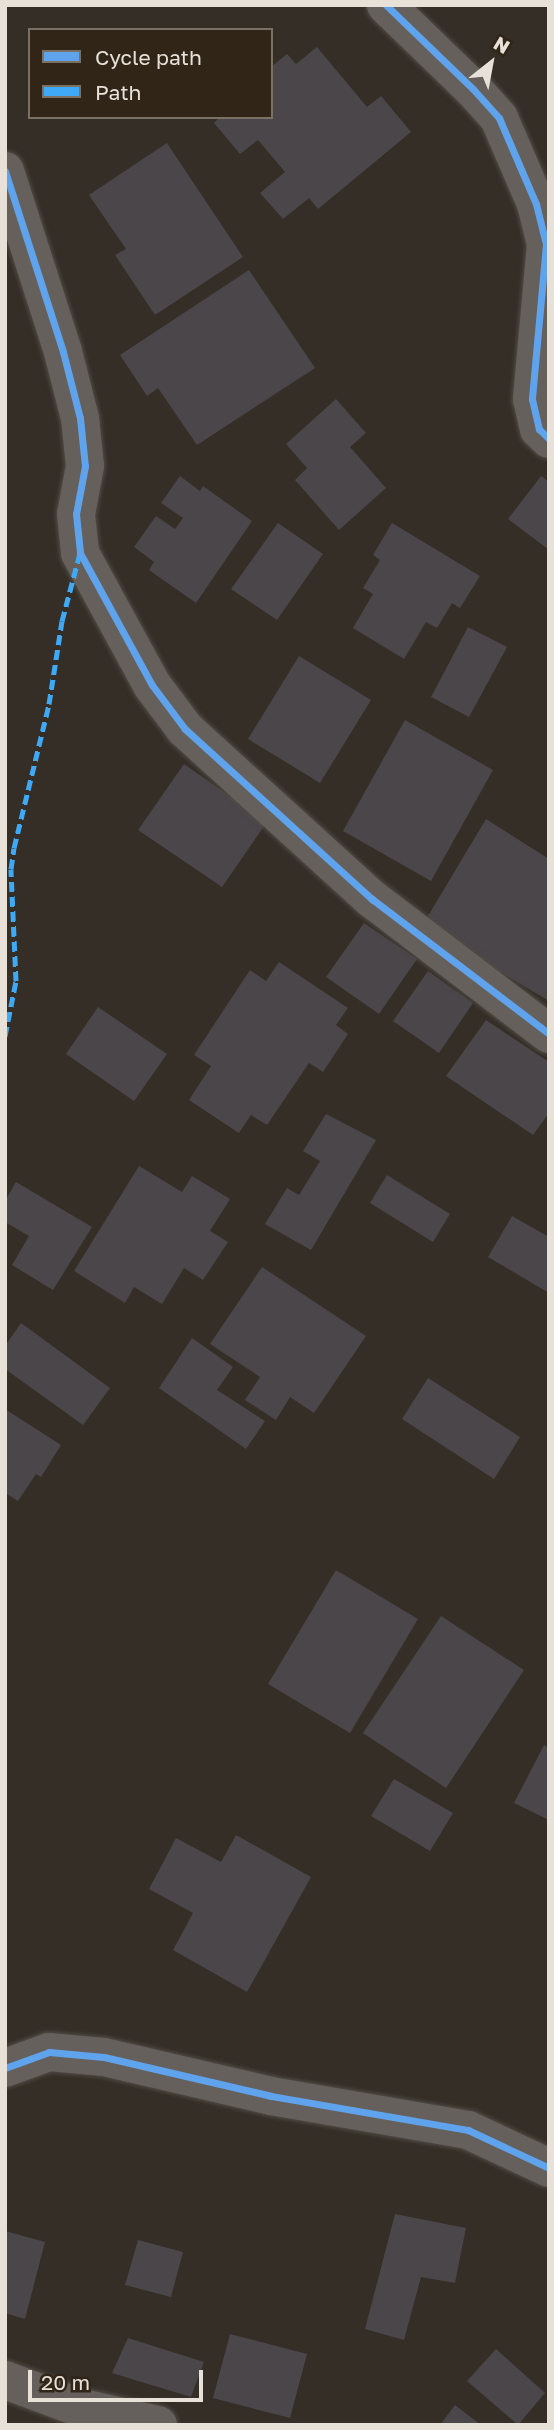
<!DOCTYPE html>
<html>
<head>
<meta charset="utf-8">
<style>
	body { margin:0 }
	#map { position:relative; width:554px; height:2430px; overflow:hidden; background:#342e27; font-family:"Golos Text",sans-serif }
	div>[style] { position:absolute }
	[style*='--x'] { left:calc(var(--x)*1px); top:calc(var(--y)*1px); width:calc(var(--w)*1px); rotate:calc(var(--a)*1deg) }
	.building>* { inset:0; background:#4b464a }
	.roads { filter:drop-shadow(0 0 2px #514b45) drop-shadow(0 0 2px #514b45) }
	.street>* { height:38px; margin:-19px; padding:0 19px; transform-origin:19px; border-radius:19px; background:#65605b }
	.quiet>* { height:5px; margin-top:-2.5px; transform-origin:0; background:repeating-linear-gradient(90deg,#3fa9f5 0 10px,transparent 0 15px) }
	.cycleway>* { height:7px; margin:-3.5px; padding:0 3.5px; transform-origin:3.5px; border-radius:3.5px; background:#60a3ed }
	span { translate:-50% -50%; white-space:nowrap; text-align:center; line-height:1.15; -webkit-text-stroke:7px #302517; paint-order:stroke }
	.frame { position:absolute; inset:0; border:7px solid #e8e1d8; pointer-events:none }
	.legend { position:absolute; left:28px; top:28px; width:245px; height:91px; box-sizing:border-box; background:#302517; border:2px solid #7a7064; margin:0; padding:9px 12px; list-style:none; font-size:21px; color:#e8e1d8 }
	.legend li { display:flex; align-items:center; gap:14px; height:35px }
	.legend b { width:35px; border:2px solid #7a7064 }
	.north { position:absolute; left:456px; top:28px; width:70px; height:70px; -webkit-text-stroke:5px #302517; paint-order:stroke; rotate:31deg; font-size:19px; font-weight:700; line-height:28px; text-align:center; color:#e8e1d8 }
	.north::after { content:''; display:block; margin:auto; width:24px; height:32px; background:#e8e1d8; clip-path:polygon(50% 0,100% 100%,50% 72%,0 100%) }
	.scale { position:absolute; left:28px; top:2370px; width:175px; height:32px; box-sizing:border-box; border:4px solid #e8e1d8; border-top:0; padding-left:9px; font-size:21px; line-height:24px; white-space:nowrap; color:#e8e1d8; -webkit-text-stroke:5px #302517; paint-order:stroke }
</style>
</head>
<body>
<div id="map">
	<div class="building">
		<i style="clip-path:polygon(317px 47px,367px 107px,381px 96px,411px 132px,318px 209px,309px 198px,283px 219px,260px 193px,285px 172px,258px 140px,240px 154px,214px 123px,220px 117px,271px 117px,271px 67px,287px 54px,296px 64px)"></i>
		<i style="clip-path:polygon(167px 143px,243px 257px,155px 315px,115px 255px,126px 249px,89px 195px)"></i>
		<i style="clip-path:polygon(249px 270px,315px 368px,197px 445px,158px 388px,147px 396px,120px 355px)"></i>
		<i style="clip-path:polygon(336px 399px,366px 433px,350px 447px,386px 488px,339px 530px,295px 480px,307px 468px,286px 444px)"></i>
		<i style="clip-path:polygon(180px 476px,200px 491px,203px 486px,252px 521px,196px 603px,149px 570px,154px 562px,134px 547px,156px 516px,175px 529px,183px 518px,161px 503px)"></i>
		<i style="clip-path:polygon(541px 476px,549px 482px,549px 550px,508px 519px)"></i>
		<i style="clip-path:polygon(278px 523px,323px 554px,277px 620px,231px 589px)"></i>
		<i style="clip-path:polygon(392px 523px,480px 576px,460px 608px,452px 603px,437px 628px,426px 622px,404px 659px,353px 628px,373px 594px,363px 588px,380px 560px,373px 555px)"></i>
		<i style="clip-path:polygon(468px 627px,507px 647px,469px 717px,431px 697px)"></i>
		<i style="clip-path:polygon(299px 656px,371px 700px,320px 783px,248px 739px)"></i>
		<i style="clip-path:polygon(405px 720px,493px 770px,431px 881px,343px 831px)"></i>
		<i style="clip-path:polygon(184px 764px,267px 822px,222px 887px,138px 830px)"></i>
		<i style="clip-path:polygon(486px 819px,549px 859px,549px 1001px,422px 926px)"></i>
		<i style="clip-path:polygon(364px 923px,417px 959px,379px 1014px,326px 977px)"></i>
		<i style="clip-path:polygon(279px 962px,348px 1008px,336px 1025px,348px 1034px,323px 1072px,309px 1063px,267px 1125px,251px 1115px,239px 1133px,189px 1100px,211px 1066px,194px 1055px,250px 970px,266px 981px)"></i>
		<i style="clip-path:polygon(428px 971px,473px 1003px,439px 1053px,393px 1021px)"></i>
		<i style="clip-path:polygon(98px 1007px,167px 1054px,134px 1101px,66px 1054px)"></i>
		<i style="clip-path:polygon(486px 1020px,549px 1062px,549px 1113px,533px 1135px,446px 1076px)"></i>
		<i style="clip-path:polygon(326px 1114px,376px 1140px,311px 1250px,265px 1224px,287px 1188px,299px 1195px,320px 1161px,303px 1151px)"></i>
		<i style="clip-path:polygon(139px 1166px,182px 1192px,192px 1176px,230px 1199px,210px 1231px,228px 1242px,203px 1280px,184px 1268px,162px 1304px,134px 1287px,125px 1303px,74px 1271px)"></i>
		<i style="clip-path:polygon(387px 1175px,450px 1214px,433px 1242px,370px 1203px)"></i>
		<i style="clip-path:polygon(16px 1182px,92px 1227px,53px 1290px,12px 1265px,29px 1236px,5px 1222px,5px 1201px)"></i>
		<i style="clip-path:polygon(512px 1216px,549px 1237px,549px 1293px,488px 1257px)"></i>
		<i style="clip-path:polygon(262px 1267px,366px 1336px,314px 1413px,290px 1397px,276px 1420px,245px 1400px,260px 1377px,210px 1344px)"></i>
		<i style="clip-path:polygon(21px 1323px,110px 1388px,83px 1425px,5px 1369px,5px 1346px)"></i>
		<i style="clip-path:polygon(192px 1338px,233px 1367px,217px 1390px,265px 1421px,246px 1449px,159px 1388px)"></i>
		<i style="clip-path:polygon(428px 1378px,520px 1437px,494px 1479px,402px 1419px)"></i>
		<i style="clip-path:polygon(5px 1409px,61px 1445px,41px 1477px,36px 1474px,18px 1501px,5px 1493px)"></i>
		<i style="clip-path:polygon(336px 1570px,418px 1619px,350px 1733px,268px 1684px)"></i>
		<i style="clip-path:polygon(441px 1616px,524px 1670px,446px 1788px,363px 1733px)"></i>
		<i style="clip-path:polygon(544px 1745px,549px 1748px,549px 1820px,514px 1803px)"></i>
		<i style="clip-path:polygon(394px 1779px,453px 1813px,430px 1851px,371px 1816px)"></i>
		<i style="clip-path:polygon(236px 1835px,311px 1877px,247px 1992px,173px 1950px,193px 1913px,149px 1889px,176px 1838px,221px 1862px)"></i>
		<i style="clip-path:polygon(395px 2214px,466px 2228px,455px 2283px,421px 2277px,404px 2340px,365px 2329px)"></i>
		<i style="clip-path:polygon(5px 2231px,45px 2242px,25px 2319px,5px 2313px)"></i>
		<i style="clip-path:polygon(138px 2240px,183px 2252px,171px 2297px,125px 2285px)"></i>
		<i style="clip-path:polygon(230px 2334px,307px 2354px,290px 2418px,213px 2398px)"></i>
		<i style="clip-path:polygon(128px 2338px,204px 2362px,191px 2397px,112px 2373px)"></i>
		<i style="clip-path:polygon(496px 2349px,545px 2393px,518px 2425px,467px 2381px)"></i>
		<i style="clip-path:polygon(455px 2405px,481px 2425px,440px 2425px)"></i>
	</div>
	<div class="roads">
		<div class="street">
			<i style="--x:386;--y:5;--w:121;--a:44"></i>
			<i style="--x:473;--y:89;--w:39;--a:48"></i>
			<i style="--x:499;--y:118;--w:94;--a:66.7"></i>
			<i style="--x:536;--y:204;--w:41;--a:76"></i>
			<i style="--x:546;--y:244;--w:156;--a:95.2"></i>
			<i style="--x:532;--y:399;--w:31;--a:77"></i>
			<i style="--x:539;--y:429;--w:14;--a:45"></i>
			<i style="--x:5;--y:171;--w:190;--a:72.2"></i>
			<i style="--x:63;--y:352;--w:68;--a:75.6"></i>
			<i style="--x:80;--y:418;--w:48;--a:84.1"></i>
			<i style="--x:85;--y:466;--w:49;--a:100.6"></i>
			<i style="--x:76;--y:514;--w:39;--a:84"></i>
			<i style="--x:80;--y:553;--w:150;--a:61.4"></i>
			<i style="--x:152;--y:685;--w:55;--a:53.1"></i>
			<i style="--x:185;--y:729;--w:253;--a:42.3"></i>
			<i style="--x:372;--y:899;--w:223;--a:37.3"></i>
			<i style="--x:5;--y:2068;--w:47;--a:-20"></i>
			<i style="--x:49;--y:2052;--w:55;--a:5.2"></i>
			<i style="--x:104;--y:2057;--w:171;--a:13.1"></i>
			<i style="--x:271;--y:2096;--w:200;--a:9.8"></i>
			<i style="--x:468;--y:2130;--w:89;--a:25.1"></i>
			<i style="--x:5;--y:2380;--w:78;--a:20.3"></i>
			<i style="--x:78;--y:2407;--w:82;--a:12.7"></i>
		</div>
	</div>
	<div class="quiet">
		<i style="--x:5;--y:1036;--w:56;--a:-78.7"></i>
		<i style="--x:16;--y:981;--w:112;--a:-92.6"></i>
		<i style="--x:11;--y:869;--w:21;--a:-82"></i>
		<i style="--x:14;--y:848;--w:148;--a:-76.3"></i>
		<i style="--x:49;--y:704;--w:84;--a:-81.1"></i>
		<i style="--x:62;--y:621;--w:70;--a:-75.2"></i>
	</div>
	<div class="cycleway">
		<i style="--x:386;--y:5;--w:121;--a:44"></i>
		<i style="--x:473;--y:89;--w:39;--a:48"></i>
		<i style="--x:499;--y:118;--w:94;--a:66.7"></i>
		<i style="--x:536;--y:204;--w:41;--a:76"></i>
		<i style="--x:546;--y:244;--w:156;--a:95.2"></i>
		<i style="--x:532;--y:399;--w:31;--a:77"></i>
		<i style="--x:539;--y:429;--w:14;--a:45"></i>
		<i style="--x:5;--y:171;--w:190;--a:72.2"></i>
		<i style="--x:63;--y:352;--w:68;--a:75.6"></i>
		<i style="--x:80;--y:418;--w:48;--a:84.1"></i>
		<i style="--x:85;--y:466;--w:49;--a:100.6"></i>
		<i style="--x:76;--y:514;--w:39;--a:84"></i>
		<i style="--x:80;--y:553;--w:150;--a:61.4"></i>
		<i style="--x:152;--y:685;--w:55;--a:53.1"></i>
		<i style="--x:185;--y:729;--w:253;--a:42.3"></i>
		<i style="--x:372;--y:899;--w:223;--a:37.3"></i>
		<i style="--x:5;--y:2068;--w:47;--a:-20"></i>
		<i style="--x:49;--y:2052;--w:55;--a:5.2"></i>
		<i style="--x:104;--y:2057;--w:171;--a:13.1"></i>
		<i style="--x:271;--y:2096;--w:200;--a:9.8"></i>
		<i style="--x:468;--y:2130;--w:89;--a:25.1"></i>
	</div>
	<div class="frame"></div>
	<ul class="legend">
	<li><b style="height:9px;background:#60a3ed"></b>Cycle path</li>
	<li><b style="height:9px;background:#3fa9f5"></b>Path</li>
	</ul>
	<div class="north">N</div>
	<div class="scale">20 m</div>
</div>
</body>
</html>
